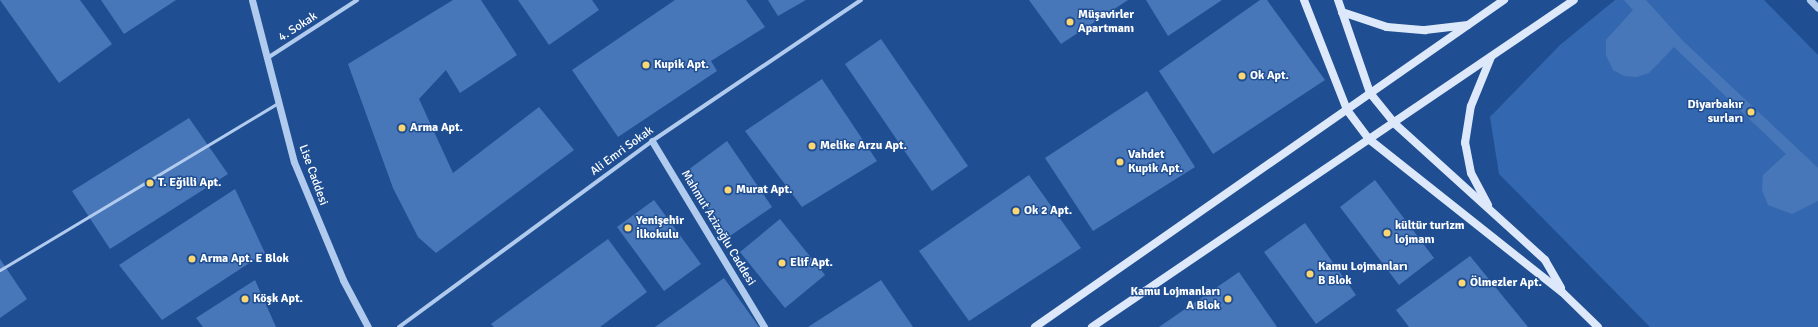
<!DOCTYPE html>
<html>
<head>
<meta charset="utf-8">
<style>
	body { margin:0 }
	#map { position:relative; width:1818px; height:327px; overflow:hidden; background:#1f4e92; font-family:Signika,sans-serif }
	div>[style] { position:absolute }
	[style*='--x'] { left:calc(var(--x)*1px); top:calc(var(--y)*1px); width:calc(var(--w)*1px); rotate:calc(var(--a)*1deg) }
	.green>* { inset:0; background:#3368b0 }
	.building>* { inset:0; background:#4877b9 }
	.service>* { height:3px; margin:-1.5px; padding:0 1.5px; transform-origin:1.5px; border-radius:1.5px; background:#b1cbee }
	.minor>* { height:4px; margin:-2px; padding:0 2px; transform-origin:2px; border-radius:2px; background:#b1cbee }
	.tertiary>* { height:7px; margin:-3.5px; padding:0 3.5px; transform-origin:3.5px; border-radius:3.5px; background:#b1cbee }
	.secondary>* { height:8px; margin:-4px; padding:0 4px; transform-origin:4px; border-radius:4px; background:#dde9fa }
	.dots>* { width:11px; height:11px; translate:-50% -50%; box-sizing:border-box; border:2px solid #1f4e92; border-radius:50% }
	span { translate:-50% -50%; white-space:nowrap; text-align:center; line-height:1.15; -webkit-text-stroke:3px #1f4e92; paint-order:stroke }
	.poi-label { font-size:12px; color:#fff; font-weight:700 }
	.left { translate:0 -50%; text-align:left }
	.right { translate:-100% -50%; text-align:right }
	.street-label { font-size:12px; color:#fff }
</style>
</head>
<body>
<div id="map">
	<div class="green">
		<i style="clip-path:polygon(1615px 0,1764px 0,1818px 55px,1818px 327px,1650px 327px,1499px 174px,1490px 117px,1560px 45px)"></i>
	</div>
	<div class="building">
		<i style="clip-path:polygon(0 0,80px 0,112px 44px,59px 83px)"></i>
		<i style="clip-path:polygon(101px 0,176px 0,124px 34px)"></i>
		<i style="clip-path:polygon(453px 0,481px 0,517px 55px,460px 93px,446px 70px,419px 99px,453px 173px,539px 107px,574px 150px,436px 253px,418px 237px,393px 188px,348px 64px)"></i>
		<i style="clip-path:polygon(518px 0,592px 0,599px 10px,549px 45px)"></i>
		<i style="clip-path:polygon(675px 0,746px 0,765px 27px,711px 61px,717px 71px,618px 137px,572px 70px)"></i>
		<i style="clip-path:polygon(768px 0,806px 0,778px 16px)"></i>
		<i style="clip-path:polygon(1029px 0,1128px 0,1061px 44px)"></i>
		<i style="clip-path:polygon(1146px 0,1222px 0,1168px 36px)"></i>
		<i style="clip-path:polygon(1260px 0,1267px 0,1325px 80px,1213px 154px,1159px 71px)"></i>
		<i style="clip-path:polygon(1624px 0,1646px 0,1682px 40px,1818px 168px,1818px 201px,1792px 214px,1768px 205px,1762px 190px,1763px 175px,1786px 154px,1674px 47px,1649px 73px,1637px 77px,1624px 76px,1613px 70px,1606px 55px,1606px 40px,1633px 10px)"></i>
		<i style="clip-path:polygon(881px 39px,968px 166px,932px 191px,845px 64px)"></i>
		<i style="clip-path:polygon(822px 79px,877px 161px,802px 207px,745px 131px)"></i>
		<i style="clip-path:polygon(1147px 91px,1195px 167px,1093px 231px,1045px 158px)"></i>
		<i style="clip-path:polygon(189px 118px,228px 174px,110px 249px,72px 191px)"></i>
		<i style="clip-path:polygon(727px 141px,772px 207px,727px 238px,684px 173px)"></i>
		<i style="clip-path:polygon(1029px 175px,1081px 248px,969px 321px,919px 251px)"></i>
		<i style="clip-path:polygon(1375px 180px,1434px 258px,1399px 285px,1340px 207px)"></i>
		<i style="clip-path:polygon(235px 189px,265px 253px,162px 320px,119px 265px)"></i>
		<i style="clip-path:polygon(654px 200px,701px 264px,664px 291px,617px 227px)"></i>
		<i style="clip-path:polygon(780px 219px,825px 275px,785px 308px,740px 252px)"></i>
		<i style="clip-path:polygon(1305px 223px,1356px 295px,1316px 324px,1264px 252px)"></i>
		<i style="clip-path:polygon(608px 239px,647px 292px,600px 327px,494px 327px,491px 324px)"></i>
		<i style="clip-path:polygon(1470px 256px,1528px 327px,1409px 327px,1396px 310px)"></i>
		<i style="clip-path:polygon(0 259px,27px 299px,0 318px)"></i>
		<i style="clip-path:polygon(1239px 272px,1277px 327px,1159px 327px)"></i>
		<i style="clip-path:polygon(724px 278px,759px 327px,655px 327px)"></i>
		<i style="clip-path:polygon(255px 280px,276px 327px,203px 327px,196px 318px)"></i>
		<i style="clip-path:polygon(881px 280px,913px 327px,808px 327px)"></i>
	</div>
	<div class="service">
		<i style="--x:0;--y:270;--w:324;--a:-31"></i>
	</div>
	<div class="minor">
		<i style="--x:269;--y:57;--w:105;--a:-32.9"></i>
		<i style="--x:399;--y:327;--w:314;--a:-36.3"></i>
		<i style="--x:652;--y:141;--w:252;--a:-34"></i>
	</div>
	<div class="tertiary">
		<i style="--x:252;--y:0;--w:167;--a:75.5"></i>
		<i style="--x:294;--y:162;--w:128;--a:67.4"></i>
		<i style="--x:343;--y:280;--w:53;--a:62"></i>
		<i style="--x:1810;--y:0;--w:11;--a:45"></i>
		<i style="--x:652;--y:141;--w:217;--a:58.9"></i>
	</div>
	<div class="secondary">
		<i style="--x:1304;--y:0;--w:118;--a:68.6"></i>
		<i style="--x:1347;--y:110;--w:38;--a:53"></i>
		<i style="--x:1370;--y:140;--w:245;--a:38.4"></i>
		<i style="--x:1562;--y:292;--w:50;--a:44.2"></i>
		<i style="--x:1338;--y:0;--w:98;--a:71"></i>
		<i style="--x:1370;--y:93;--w:38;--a:51"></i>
		<i style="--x:1394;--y:123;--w:204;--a:42.2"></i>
		<i style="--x:1545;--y:260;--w:32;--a:60"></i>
		<i style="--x:1342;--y:12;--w:47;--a:18.4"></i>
		<i style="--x:1387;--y:27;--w:38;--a:5"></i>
		<i style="--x:1425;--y:30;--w:43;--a:-6.6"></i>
		<i style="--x:1488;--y:205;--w:36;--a:-118"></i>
		<i style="--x:1471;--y:173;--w:31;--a:-101"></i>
		<i style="--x:1465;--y:143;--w:37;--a:-81"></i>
		<i style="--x:1471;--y:106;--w:53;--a:-67.8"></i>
		<i style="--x:1035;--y:327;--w:572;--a:-34.89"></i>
		<i style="--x:1092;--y:327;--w:582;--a:-34.15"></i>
	</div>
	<div class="dots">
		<i style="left:1070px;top:22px;background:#fcd771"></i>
		<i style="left:646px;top:65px;background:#fcd771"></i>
		<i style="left:1242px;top:76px;background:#fcd771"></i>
		<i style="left:1751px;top:112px;background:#fcd771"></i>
		<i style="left:402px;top:128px;background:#fcd771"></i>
		<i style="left:812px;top:146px;background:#fcd771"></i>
		<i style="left:1120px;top:162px;background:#fcd771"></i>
		<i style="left:150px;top:183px;background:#fcd771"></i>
		<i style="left:728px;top:190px;background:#fcd771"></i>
		<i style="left:1016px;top:211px;background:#fcd771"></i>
		<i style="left:628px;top:228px;background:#fcd771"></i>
		<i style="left:1387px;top:233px;background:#fcd771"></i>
		<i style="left:192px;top:259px;background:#fcd771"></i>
		<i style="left:782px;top:263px;background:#fcd771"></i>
		<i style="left:1310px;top:274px;background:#fcd771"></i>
		<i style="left:1462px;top:283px;background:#fcd771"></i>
		<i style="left:245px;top:299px;background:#fcd771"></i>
		<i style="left:1228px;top:299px;background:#fcd771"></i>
	</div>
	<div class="poi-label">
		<span class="left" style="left:1078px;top:22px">Müşavirler<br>Apartmanı</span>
		<span class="left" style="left:654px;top:65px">Kupik Apt.</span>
		<span class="left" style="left:1250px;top:76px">Ok Apt.</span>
		<span class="right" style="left:1743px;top:112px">Diyarbakır<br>surları</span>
		<span class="left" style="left:410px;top:128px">Arma Apt.</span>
		<span class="left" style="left:820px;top:146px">Melike Arzu Apt.</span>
		<span class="left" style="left:1128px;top:162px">Vahdet<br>Kupik Apt.</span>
		<span class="left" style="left:158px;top:183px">T. Eğilli Apt.</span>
		<span class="left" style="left:736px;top:190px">Murat Apt.</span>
		<span class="left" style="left:1024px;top:211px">Ok 2 Apt.</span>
		<span class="left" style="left:636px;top:228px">Yenişehir<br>İlkokulu</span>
		<span class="left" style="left:1395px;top:233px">kültür turizm<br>lojmanı</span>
		<span class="left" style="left:200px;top:259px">Arma Apt. E Blok</span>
		<span class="left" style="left:790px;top:263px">Elif Apt.</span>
		<span class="left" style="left:1318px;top:274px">Kamu Lojmanları<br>B Blok</span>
		<span class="left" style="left:1470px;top:283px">Ölmezler Apt.</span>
		<span class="right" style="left:1220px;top:299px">Kamu Lojmanları<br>A Blok</span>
		<span class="left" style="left:253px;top:299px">Köşk Apt.</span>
	</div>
	<div class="street-label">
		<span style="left:298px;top:27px;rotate:-33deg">4. Sokak</span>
		<span style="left:622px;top:151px;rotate:-36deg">Ali Emri Sokak</span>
		<span style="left:313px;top:175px;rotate:70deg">Lise Caddesi</span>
		<span style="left:718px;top:228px;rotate:59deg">Mahmut Azizoğlu Caddesi</span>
	</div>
</div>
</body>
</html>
